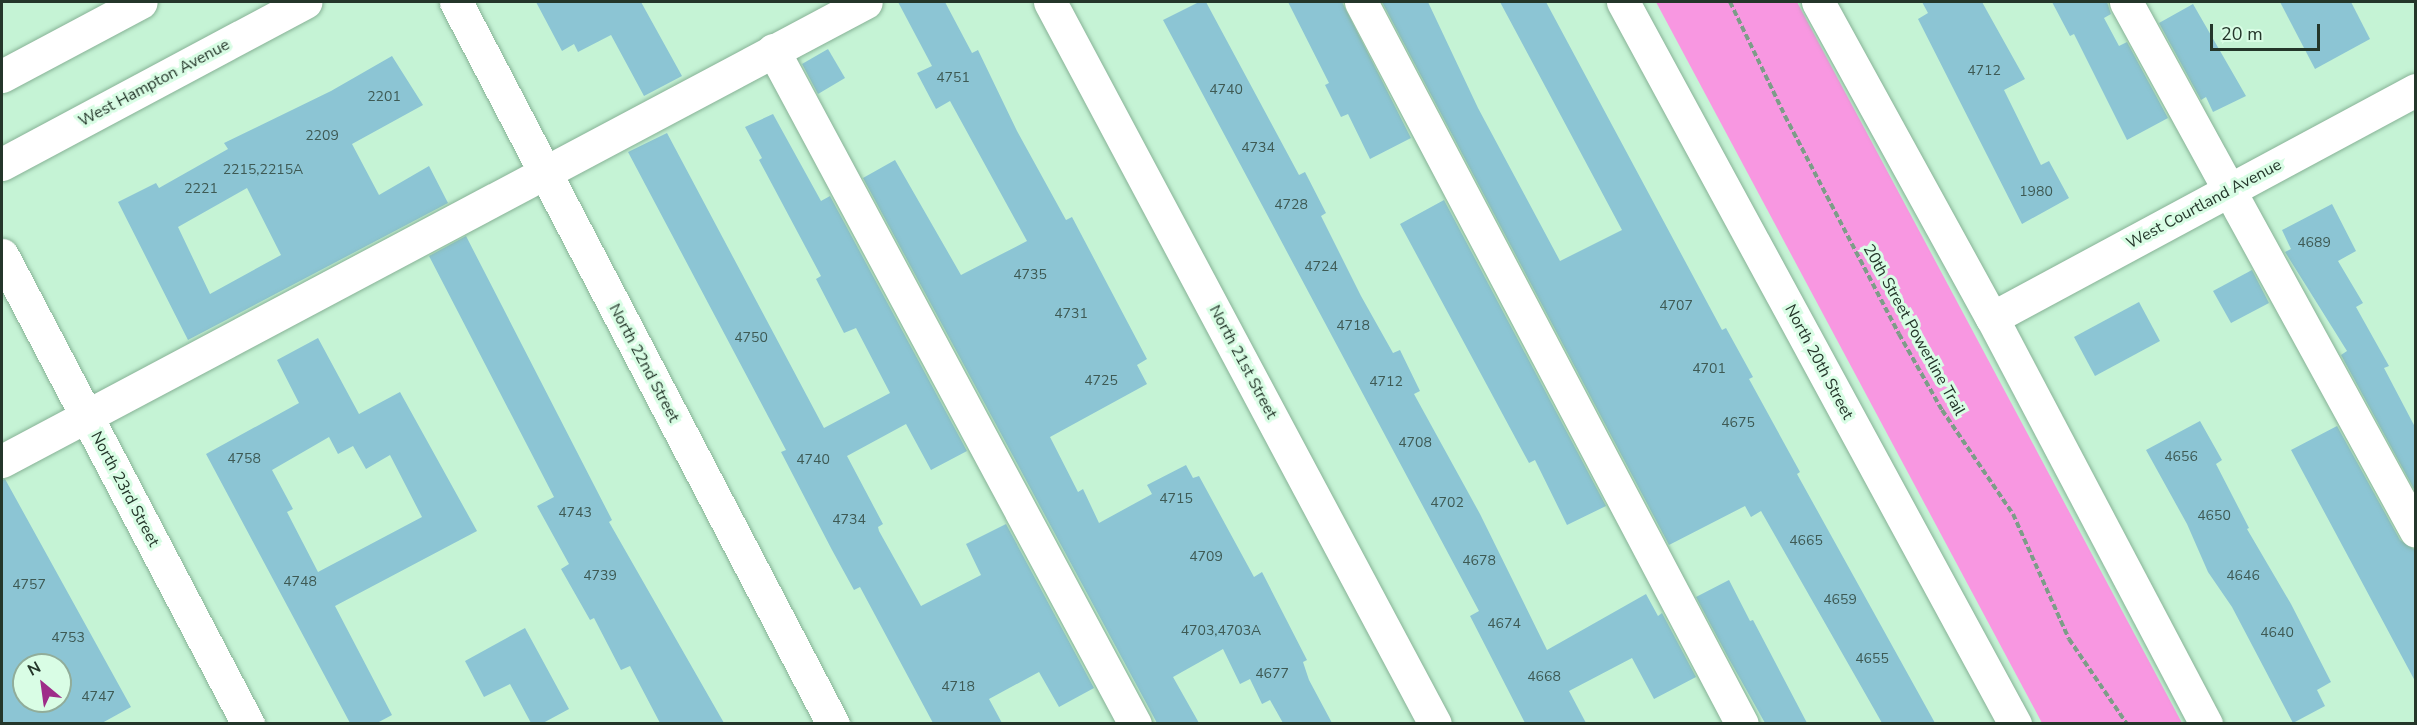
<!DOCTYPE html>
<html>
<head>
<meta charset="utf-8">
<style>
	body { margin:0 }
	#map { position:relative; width:2417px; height:725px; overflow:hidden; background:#c5f3d5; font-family:"Nunito Sans",sans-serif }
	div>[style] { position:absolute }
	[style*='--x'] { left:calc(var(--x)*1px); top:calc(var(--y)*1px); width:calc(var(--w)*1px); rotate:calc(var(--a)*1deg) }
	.green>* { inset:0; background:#f897e1 }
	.building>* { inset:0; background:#8cc5d4 }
	.path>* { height:4px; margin-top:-2px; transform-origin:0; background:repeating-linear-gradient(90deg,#7c9d88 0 6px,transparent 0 9px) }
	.roads { filter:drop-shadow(0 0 2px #87b296) drop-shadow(0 0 2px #87b296) }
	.minor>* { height:33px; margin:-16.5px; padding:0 16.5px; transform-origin:16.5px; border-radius:16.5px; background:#fff }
	.major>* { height:33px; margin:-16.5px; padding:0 16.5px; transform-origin:16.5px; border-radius:16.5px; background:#fff }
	span { translate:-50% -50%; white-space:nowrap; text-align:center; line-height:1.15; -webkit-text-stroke:6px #d9fde5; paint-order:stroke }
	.number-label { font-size:14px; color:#3e5a54 }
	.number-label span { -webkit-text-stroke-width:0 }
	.street-label { font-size:16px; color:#24362a }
	.frame { position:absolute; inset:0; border:3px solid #24362a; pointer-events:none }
	.north { position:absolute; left:12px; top:653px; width:60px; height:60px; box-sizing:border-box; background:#d9fde5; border:2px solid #91ad9a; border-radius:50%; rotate:331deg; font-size:16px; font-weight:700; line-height:24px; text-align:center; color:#24362a }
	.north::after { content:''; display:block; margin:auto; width:21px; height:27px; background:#9e2c89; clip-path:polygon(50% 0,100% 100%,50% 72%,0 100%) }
	.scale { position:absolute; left:2210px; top:24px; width:110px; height:27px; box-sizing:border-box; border:3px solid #24362a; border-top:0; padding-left:8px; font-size:18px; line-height:21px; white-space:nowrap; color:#24362a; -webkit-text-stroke:4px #d9fde5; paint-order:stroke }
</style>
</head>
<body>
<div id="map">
	<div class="green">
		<i style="clip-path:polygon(1656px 2px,1797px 2px,2182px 723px,2042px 723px)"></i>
	</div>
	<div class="building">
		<i style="clip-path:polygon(536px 2px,641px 2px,682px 76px,644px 96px,611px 35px,578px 52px,574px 44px,562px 51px)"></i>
		<i style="clip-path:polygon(898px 2px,945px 2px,972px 53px,978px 50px,1017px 131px,1066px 220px,1072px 217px,1147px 359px,1137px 365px,1147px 384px,1050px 437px,1078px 492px,1083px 489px,1099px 523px,1152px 494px,1147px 485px,1186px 465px,1193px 478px,1199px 476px,1254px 577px,1262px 572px,1307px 660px,1303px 662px,1309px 680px,1332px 723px,1283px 723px,1270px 700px,1262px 704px,1250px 679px,1240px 684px,1223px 649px,1173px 677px,1199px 723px,1157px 723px,863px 178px,895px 160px,961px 275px,1027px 241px,950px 101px,936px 109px,917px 73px,932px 66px)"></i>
		<i style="clip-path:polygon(1199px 2px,1206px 2px,1299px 175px,1305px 172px,1326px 213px,1321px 216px,1361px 296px,1393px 353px,1400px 350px,1420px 391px,1414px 394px,1480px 514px,1547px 650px,1646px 594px,1658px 616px,1662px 613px,1696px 677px,1654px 699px,1632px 658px,1569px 691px,1586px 723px,1525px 723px,1470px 616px,1479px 611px,1163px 20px)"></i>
		<i style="clip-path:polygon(1288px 2px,1342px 2px,1411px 138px,1370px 159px,1348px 114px,1341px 117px,1325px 85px,1329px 83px)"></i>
		<i style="clip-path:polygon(1382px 2px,1428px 2px,1478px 108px,1560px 261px,1622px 230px,1500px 2px,1546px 2px,1722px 330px,1726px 328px,1753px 377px,1749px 379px,1800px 472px,1797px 474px,1935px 723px,1882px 723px,1761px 511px,1751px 517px,1745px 506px,1669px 545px)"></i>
		<i style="clip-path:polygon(1922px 2px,1982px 2px,2025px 79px,2004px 90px,2041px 165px,2049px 161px,2069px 198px,2022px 224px,1918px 19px,1928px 13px)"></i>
		<i style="clip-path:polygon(2052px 2px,2107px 2px,2111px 14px,2104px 18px,2119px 46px,2127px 42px,2168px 118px,2127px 140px,2074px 34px,2070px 36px)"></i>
		<i style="clip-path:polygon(2280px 2px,2351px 2px,2370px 39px,2315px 69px)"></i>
		<i style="clip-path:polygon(2193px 4px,2246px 96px,2213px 112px,2206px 97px,2201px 100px,2159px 23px)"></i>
		<i style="clip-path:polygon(828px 49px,845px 78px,818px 94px,802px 64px)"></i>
		<i style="clip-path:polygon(evenodd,392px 56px,423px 105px,352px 144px,379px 195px,429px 166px,448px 203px,188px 340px,118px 202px,156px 183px,159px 188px,228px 149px,224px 143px,331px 91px,392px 56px,247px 188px,281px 255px,210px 294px,178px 227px,247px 188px)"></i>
		<i style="clip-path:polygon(773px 114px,821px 201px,830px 196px,967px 451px,931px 470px,906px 424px,847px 456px,883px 524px,878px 527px,879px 531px,921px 606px,981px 575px,966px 544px,1006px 524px,1094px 688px,1059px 707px,1039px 672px,989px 699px,1002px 723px,933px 723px,860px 587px,854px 590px,832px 550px,781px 452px,786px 450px,628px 152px,667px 133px,824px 428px,890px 393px,856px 328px,844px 333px,816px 279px,821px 276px,759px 160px,762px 158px,745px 127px)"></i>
		<i style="clip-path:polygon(1444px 200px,1606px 506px,1567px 525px,1535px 460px,1529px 463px,1400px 224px)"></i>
		<i style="clip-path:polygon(2332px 204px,2356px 251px,2338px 261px,2363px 303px,2356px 307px,2389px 366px,2384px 368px,2415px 427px,2415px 491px,2341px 355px,2347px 351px,2285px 252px,2291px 249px,2282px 230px)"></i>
		<i style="clip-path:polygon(466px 236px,612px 520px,609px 522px,724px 723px,660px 723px,630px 666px,621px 670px,594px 618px,590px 620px,561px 569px,569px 564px,537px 506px,554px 497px,429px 256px)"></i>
		<i style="clip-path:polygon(2252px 270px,2269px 303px,2231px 323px,2213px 291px)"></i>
		<i style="clip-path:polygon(2139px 302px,2160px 341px,2095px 376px,2074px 337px)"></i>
		<i style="clip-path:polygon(evenodd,318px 338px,359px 414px,400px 392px,477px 531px,335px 606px,392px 715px,377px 723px,350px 723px,206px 454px,299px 403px,277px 360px,318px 338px,329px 437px,338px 454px,353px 446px,366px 469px,390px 455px,422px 517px,318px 572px,287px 512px,293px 509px,272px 470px,329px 437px)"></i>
		<i style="clip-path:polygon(2200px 421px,2222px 460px,2216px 464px,2249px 528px,2247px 529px,2291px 604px,2331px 682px,2317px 690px,2325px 706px,2293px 723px,2232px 607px,2208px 572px,2187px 524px,2146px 450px)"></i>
		<i style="clip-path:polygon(2337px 426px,2400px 540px,2415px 550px,2415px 681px,2291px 450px)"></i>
		<i style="clip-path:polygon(evenodd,5px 479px,131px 707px,102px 723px,2px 723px,2px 480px,5px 479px,24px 665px,60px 665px,60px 701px,24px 701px,24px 665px)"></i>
		<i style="clip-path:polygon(1729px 580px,1750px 621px,1753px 620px,1807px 723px,1765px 723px,1729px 659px,1696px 597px)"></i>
		<i style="clip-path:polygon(525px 628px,569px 709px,543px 723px,531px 723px,510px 684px,484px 697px,465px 661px)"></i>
	</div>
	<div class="path">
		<i style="--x:1730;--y:2;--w:127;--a:64.2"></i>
		<i style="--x:1785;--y:116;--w:246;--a:62.4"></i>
		<i style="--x:1899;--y:334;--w:87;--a:60.5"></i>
		<i style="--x:1942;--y:410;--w:126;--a:55.7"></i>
		<i style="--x:2013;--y:514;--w:137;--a:65.9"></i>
		<i style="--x:2069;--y:639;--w:103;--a:55.7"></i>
	</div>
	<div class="roads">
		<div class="minor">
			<i style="--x:456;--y:2;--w:815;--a:62.43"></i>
			<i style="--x:1050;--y:2;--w:818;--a:61.93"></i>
			<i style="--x:1361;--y:2;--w:816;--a:62.18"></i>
			<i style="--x:1623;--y:2;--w:822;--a:61.5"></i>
			<i style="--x:1818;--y:2;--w:361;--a:61.2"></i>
			<i style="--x:1992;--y:318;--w:459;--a:62.2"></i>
			<i style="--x:2126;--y:2;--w:603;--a:61.27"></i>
			<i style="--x:773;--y:50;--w:765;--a:61.76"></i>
			<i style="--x:2;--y:255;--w:530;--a:62.32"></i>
			<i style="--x:1992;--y:318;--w:481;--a:-28.3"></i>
			<i style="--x:2;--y:461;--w:978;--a:-27.98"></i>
		</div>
		<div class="major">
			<i style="--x:2;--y:76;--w:157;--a:-28"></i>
			<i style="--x:2;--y:164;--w:344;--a:-28.1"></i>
		</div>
	</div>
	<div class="number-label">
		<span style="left:1984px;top:71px">4712</span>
		<span style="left:953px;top:78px">4751</span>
		<span style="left:1226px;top:90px">4740</span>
		<span style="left:384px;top:97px">2201</span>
		<span style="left:322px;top:136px">2209</span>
		<span style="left:1258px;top:148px">4734</span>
		<span style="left:263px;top:170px">2215,2215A</span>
		<span style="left:201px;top:189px">2221</span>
		<span style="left:2036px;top:192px">1980</span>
		<span style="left:1291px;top:205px">4728</span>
		<span style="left:2314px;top:243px">4689</span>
		<span style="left:1321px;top:267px">4724</span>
		<span style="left:1030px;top:275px">4735</span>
		<span style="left:1676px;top:306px">4707</span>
		<span style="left:1071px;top:314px">4731</span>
		<span style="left:1353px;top:326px">4718</span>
		<span style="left:751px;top:338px">4750</span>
		<span style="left:1709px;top:369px">4701</span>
		<span style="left:1101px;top:381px">4725</span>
		<span style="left:1386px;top:382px">4712</span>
		<span style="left:1738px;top:423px">4675</span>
		<span style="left:1415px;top:443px">4708</span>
		<span style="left:2181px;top:457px">4656</span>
		<span style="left:244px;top:459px">4758</span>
		<span style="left:813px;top:460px">4740</span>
		<span style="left:1176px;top:499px">4715</span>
		<span style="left:1447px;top:503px">4702</span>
		<span style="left:575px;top:513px">4743</span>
		<span style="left:2214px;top:516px">4650</span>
		<span style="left:849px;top:520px">4734</span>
		<span style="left:1806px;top:541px">4665</span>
		<span style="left:1206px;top:557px">4709</span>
		<span style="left:1479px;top:561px">4678</span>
		<span style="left:600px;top:576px">4739</span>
		<span style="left:2243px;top:576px">4646</span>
		<span style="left:300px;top:582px">4748</span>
		<span style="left:29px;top:585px">4757</span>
		<span style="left:1840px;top:600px">4659</span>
		<span style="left:1504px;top:624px">4674</span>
		<span style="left:1221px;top:631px">4703,4703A</span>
		<span style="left:2277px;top:633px">4640</span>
		<span style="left:68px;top:638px">4753</span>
		<span style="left:1872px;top:659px">4655</span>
		<span style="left:1272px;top:674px">4677</span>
		<span style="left:1544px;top:677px">4668</span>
		<span style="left:958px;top:687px">4718</span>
		<span style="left:98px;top:697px">4747</span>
	</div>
	<div class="street-label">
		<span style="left:154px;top:83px;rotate:-28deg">West Hampton Avenue</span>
		<span style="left:2204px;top:204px;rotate:-28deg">West Courtland Avenue</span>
		<span style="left:1914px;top:330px;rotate:61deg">20th Street Powerline Trail</span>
		<span style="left:1243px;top:362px;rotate:62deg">North 21st Street</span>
		<span style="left:1819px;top:362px;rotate:62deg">North 20th Street</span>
		<span style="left:644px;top:363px;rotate:62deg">North 22nd Street</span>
		<span style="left:125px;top:489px;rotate:62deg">North 23rd Street</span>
	</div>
	<div class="frame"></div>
	<div class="north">N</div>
	<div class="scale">20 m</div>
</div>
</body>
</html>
